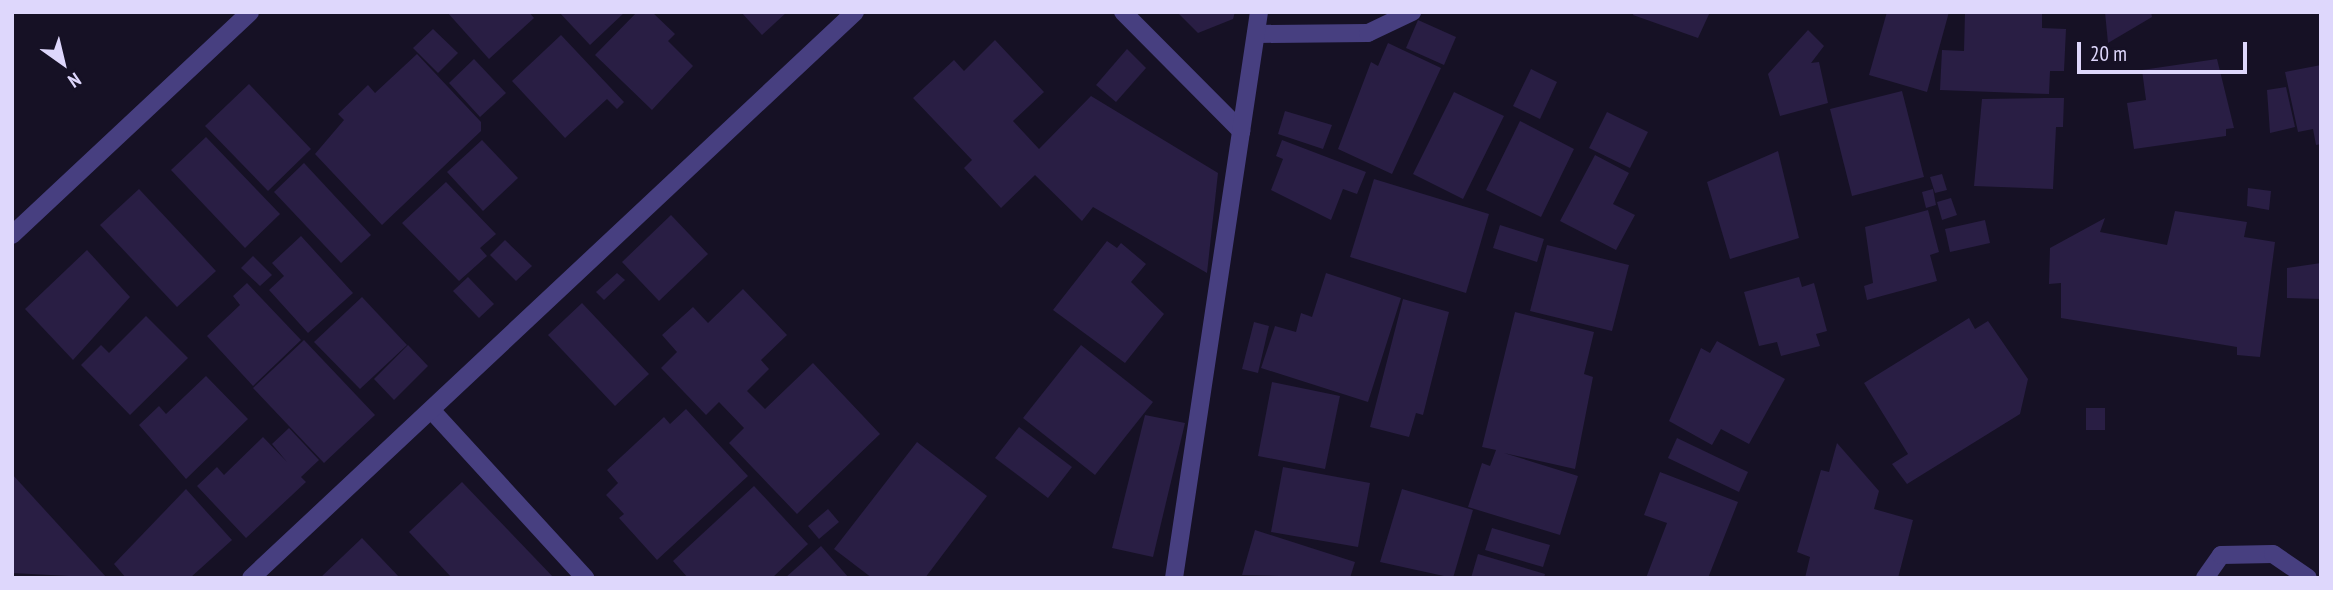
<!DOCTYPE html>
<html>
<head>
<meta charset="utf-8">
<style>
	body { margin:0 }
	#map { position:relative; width:2333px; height:590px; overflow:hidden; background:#161125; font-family:"PT Sans Narrow",sans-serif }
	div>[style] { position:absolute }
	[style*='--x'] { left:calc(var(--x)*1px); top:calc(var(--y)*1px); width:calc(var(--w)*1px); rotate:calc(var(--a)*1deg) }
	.building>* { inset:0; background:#291e44 }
	.minor>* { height:18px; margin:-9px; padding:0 9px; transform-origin:9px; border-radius:9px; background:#473f80 }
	span { translate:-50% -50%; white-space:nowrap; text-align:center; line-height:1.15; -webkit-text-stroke:6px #161125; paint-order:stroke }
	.frame { position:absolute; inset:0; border:14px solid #ded7fc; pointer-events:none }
	.north { position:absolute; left:28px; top:28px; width:70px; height:70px; -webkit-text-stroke:5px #161125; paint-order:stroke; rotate:146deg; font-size:19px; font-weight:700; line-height:28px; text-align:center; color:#ded7fc }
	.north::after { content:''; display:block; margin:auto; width:24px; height:32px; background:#ded7fc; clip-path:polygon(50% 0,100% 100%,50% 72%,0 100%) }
	.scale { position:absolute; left:2077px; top:42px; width:170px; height:32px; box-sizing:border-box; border:4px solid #ded7fc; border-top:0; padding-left:9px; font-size:21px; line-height:24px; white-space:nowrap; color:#ded7fc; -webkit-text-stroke:5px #161125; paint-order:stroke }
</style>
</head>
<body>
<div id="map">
	<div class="building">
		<i style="clip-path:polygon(447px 12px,529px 12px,534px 18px,489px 59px)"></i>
		<i style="clip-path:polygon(559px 12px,625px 12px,590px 45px)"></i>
		<i style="clip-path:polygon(637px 12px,652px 12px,675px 34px,668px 41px,693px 66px,652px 110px,595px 55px)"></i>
		<i style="clip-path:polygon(741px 12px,787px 12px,762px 35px)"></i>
		<i style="clip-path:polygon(1177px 12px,1235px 12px,1233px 19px,1198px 33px)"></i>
		<i style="clip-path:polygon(1710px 12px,1698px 38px,1633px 15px,1634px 12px)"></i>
		<i style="clip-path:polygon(1887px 12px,1949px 12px,1927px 92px,1869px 75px)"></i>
		<i style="clip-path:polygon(1965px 12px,2042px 12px,2042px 28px,2066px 29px,2064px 71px,2050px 71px,2049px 94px,1940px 90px,1942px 50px,1964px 51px)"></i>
		<i style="clip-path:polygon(2105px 12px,2151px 12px,2152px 17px,2108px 43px)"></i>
		<i style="clip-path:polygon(1418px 20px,1456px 37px,1444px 65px,1406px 48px)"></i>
		<i style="clip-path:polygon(433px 29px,458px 53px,438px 73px,413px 48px)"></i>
		<i style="clip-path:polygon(1808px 30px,1824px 46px,1811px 63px,1819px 62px,1828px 103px,1780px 116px,1768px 74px)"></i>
		<i style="clip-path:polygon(561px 35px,624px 102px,617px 109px,607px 99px,565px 138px,512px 81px)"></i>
		<i style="clip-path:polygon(995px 40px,1044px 92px,1013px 121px,1039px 149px,1091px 96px,1218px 173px,1207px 273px,1093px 207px,1082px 221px,1035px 175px,1001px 208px,964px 168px,972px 160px,913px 98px,954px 60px,964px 71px)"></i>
		<i style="clip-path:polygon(1388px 43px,1441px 68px,1392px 174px,1338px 149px,1371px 62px,1378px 66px)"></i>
		<i style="clip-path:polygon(1127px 49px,1146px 68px,1116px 102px,1096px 85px)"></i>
		<i style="clip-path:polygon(417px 54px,481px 122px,481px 131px,382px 225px,315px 154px,344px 120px,338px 114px,368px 85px,375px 93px)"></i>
		<i style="clip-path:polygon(474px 59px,506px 93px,480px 117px,449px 83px)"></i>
		<i style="clip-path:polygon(2217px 59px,2234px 128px,2226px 129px,2226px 136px,2134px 149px,2127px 103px,2146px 100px,2142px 70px)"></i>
		<i style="clip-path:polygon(2321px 65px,2321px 144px,2316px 145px,2313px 129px,2298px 132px,2285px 72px)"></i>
		<i style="clip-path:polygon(1531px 69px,1557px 82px,1540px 119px,1513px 106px)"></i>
		<i style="clip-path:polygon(249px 84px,311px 149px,268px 191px,205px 126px)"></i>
		<i style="clip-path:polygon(2286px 87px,2295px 127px,2270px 133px,2267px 90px)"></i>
		<i style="clip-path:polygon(1902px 91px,1924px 177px,1852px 196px,1830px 109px)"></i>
		<i style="clip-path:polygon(1454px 92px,1504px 116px,1463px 199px,1413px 174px)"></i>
		<i style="clip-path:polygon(2045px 98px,2064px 98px,2063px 127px,2056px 127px,2053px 189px,1974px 186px,1982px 99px)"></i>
		<i style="clip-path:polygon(1285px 111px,1332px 125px,1323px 149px,1278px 134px)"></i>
		<i style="clip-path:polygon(1607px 112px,1648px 132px,1630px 168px,1589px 148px)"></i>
		<i style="clip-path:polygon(1520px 121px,1574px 149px,1541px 217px,1486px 190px)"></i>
		<i style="clip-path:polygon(206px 137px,280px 214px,245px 248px,171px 170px)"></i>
		<i style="clip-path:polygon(482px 140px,518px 178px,483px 211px,447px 172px)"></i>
		<i style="clip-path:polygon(1282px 140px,1366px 172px,1357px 194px,1343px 189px,1331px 220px,1271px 190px,1283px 159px,1276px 156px)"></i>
		<i style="clip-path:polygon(1778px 151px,1799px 238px,1730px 259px,1707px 182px)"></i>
		<i style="clip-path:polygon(1595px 155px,1629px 173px,1613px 204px,1635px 215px,1616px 250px,1560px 221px)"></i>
		<i style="clip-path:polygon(304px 163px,371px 235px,341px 263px,274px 192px)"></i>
		<i style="clip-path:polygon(1942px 174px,1947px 190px,1935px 193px,1930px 177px)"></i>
		<i style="clip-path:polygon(1374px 179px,1489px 214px,1466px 293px,1350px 257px)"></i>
		<i style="clip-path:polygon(446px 182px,496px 234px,480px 248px,487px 256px,459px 281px,402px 223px)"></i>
		<i style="clip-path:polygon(2248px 188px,2271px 191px,2269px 210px,2247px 206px)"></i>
		<i style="clip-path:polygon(139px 189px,216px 271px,177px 307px,100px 225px)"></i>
		<i style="clip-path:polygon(1933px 189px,1936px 205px,1926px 208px,1922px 192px)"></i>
		<i style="clip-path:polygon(1951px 198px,1957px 215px,1942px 220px,1937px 202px)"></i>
		<i style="clip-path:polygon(1928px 210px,1939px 252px,1930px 255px,1937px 281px,1867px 300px,1864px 286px,1873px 283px,1865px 227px)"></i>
		<i style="clip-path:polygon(2175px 211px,2247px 222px,2244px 237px,2275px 242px,2260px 357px,2237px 355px,2237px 347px,2061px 318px,2061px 283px,2049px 284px,2050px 248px,2105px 218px,2100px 232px,2167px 245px)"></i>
		<i style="clip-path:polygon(671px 215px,708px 254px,659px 301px,622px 262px)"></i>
		<i style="clip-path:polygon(1985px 220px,1990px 243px,1950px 252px,1945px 229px)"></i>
		<i style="clip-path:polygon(1500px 225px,1544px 239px,1537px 262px,1493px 248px)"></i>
		<i style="clip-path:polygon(301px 236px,353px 293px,308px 333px,269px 290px,284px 276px,272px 263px)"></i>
		<i style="clip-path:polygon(505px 240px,532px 266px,516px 281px,490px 255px)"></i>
		<i style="clip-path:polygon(1107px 241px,1117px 248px,1121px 243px,1146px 264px,1131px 282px,1164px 314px,1125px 363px,1053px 310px)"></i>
		<i style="clip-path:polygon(1547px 245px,1629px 265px,1612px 331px,1530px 311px)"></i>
		<i style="clip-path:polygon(87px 250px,130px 297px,73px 360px,25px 309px)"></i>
		<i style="clip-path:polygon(253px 256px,272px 275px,260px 286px,241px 268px)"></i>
		<i style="clip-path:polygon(2321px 263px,2321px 299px,2287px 298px,2287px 268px)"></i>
		<i style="clip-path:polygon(617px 273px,625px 280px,604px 300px,596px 292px)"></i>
		<i style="clip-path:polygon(1326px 273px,1401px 298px,1368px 402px,1261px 368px,1275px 326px,1296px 332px,1301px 313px,1312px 317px)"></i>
		<i style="clip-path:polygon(468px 277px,494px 304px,479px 318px,453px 291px)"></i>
		<i style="clip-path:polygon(1799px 277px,1802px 287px,1814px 283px,1827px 331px,1816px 334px,1820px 346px,1781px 356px,1777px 342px,1759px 346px,1744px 292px)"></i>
		<i style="clip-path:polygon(247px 283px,301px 340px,253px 386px,207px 336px,240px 305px,233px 296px)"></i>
		<i style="clip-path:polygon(743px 289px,787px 335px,761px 360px,769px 369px,747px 391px,765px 409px,813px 363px,880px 434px,797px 514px,729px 443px,744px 428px,719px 402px,706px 415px,661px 368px,677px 352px,662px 335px,693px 307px,708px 323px)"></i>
		<i style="clip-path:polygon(362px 297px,407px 345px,360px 389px,314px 342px)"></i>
		<i style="clip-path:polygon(1403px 299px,1449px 312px,1423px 415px,1416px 413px,1409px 437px,1370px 427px)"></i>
		<i style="clip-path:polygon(582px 303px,649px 374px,615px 406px,548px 335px)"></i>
		<i style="clip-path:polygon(1515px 312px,1594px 332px,1584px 374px,1593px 377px,1575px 469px,1504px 453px,1578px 476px,1560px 535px,1468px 507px,1482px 463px,1490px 466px,1496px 450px,1482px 447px)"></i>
		<i style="clip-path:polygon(146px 316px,188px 358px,130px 415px,81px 365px,101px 345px,109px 353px)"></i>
		<i style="clip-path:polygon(1969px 318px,1975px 329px,1988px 321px,2028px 379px,2020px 414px,1907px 484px,1892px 464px,1908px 454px,1864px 383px)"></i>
		<i style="clip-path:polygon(1254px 322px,1269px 326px,1258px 373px,1242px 369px)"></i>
		<i style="clip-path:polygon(304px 340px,375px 415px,324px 463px,253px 388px)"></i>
		<i style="clip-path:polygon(1717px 341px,1785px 379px,1749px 444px,1721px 429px,1712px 445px,1669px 421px,1701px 348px,1710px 353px)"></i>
		<i style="clip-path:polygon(408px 345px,428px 366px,394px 400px,374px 379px)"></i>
		<i style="clip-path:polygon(1081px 345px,1153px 402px,1095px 475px,1023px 418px)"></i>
		<i style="clip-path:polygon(206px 376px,248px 419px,186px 479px,139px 425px,159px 406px,166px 414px)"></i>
		<i style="clip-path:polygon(1272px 382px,1340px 396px,1325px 469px,1258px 456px)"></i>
		<i style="clip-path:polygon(2086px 408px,2105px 408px,2105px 430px,2086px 430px)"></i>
		<i style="clip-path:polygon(686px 409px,748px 476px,657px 560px,619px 518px,624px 514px,606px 495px,618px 483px,607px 470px,664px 417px,670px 424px)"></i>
		<i style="clip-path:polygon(1145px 415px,1185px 423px,1153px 557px,1112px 548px)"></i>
		<i style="clip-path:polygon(1019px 427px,1072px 467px,1048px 498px,995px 458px)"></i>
		<i style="clip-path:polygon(289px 428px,319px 460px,301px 477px,306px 482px,246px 538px,197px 486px,217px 467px,224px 475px,263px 437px,287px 462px,272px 444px)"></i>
		<i style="clip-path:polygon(1677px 438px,1748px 472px,1739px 492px,1668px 458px)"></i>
		<i style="clip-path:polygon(917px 442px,987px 496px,925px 578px,872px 578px,834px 549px)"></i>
		<i style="clip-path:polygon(1837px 443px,1879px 491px,1874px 509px,1913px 520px,1898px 578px,1805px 578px,1810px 557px,1797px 552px,1821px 470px,1829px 472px)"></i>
		<i style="clip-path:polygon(1283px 467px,1370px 483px,1358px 547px,1271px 532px)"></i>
		<i style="clip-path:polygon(1660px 472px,1738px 502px,1708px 578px,1646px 578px,1667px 523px,1644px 515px)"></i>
		<i style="clip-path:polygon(12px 474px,107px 578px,12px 573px)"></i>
		<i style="clip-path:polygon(462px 482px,554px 578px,452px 578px,409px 532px)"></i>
		<i style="clip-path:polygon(754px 486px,808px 544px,772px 578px,688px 578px,673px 561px)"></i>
		<i style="clip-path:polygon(186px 489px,232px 540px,190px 578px,126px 578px,114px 564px)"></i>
		<i style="clip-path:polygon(1402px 489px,1473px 510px,1453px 578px,1380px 562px)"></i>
		<i style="clip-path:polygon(828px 509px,839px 522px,819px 539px,808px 526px)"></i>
		<i style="clip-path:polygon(1492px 528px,1550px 545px,1543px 567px,1485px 550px)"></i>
		<i style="clip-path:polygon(1255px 530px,1355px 562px,1350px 578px,1242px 575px)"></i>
		<i style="clip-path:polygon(362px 538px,400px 578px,320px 578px)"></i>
		<i style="clip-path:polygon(821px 546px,849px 578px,785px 578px)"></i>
		<i style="clip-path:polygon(1478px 554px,1545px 574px,1544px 578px,1471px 578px)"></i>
	</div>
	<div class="minor">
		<i style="--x:1123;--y:12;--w:168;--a:45.2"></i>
		<i style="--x:1256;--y:34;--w:112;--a:-0.5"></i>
		<i style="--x:1368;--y:33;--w:49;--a:-25.5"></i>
		<i style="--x:12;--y:235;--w:326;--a:-43.1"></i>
		<i style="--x:434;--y:413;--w:224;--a:47.5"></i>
		<i style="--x:251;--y:578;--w:828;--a:-43.14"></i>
		<i style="--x:1174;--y:578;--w:572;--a:-81.46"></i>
		<i style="--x:2205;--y:578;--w:28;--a:-55"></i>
		<i style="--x:2221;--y:555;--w:52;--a:-1.1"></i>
		<i style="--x:2273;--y:554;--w:42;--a:34.4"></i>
	</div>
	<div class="frame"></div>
	<div class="north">N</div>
	<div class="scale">20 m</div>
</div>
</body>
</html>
